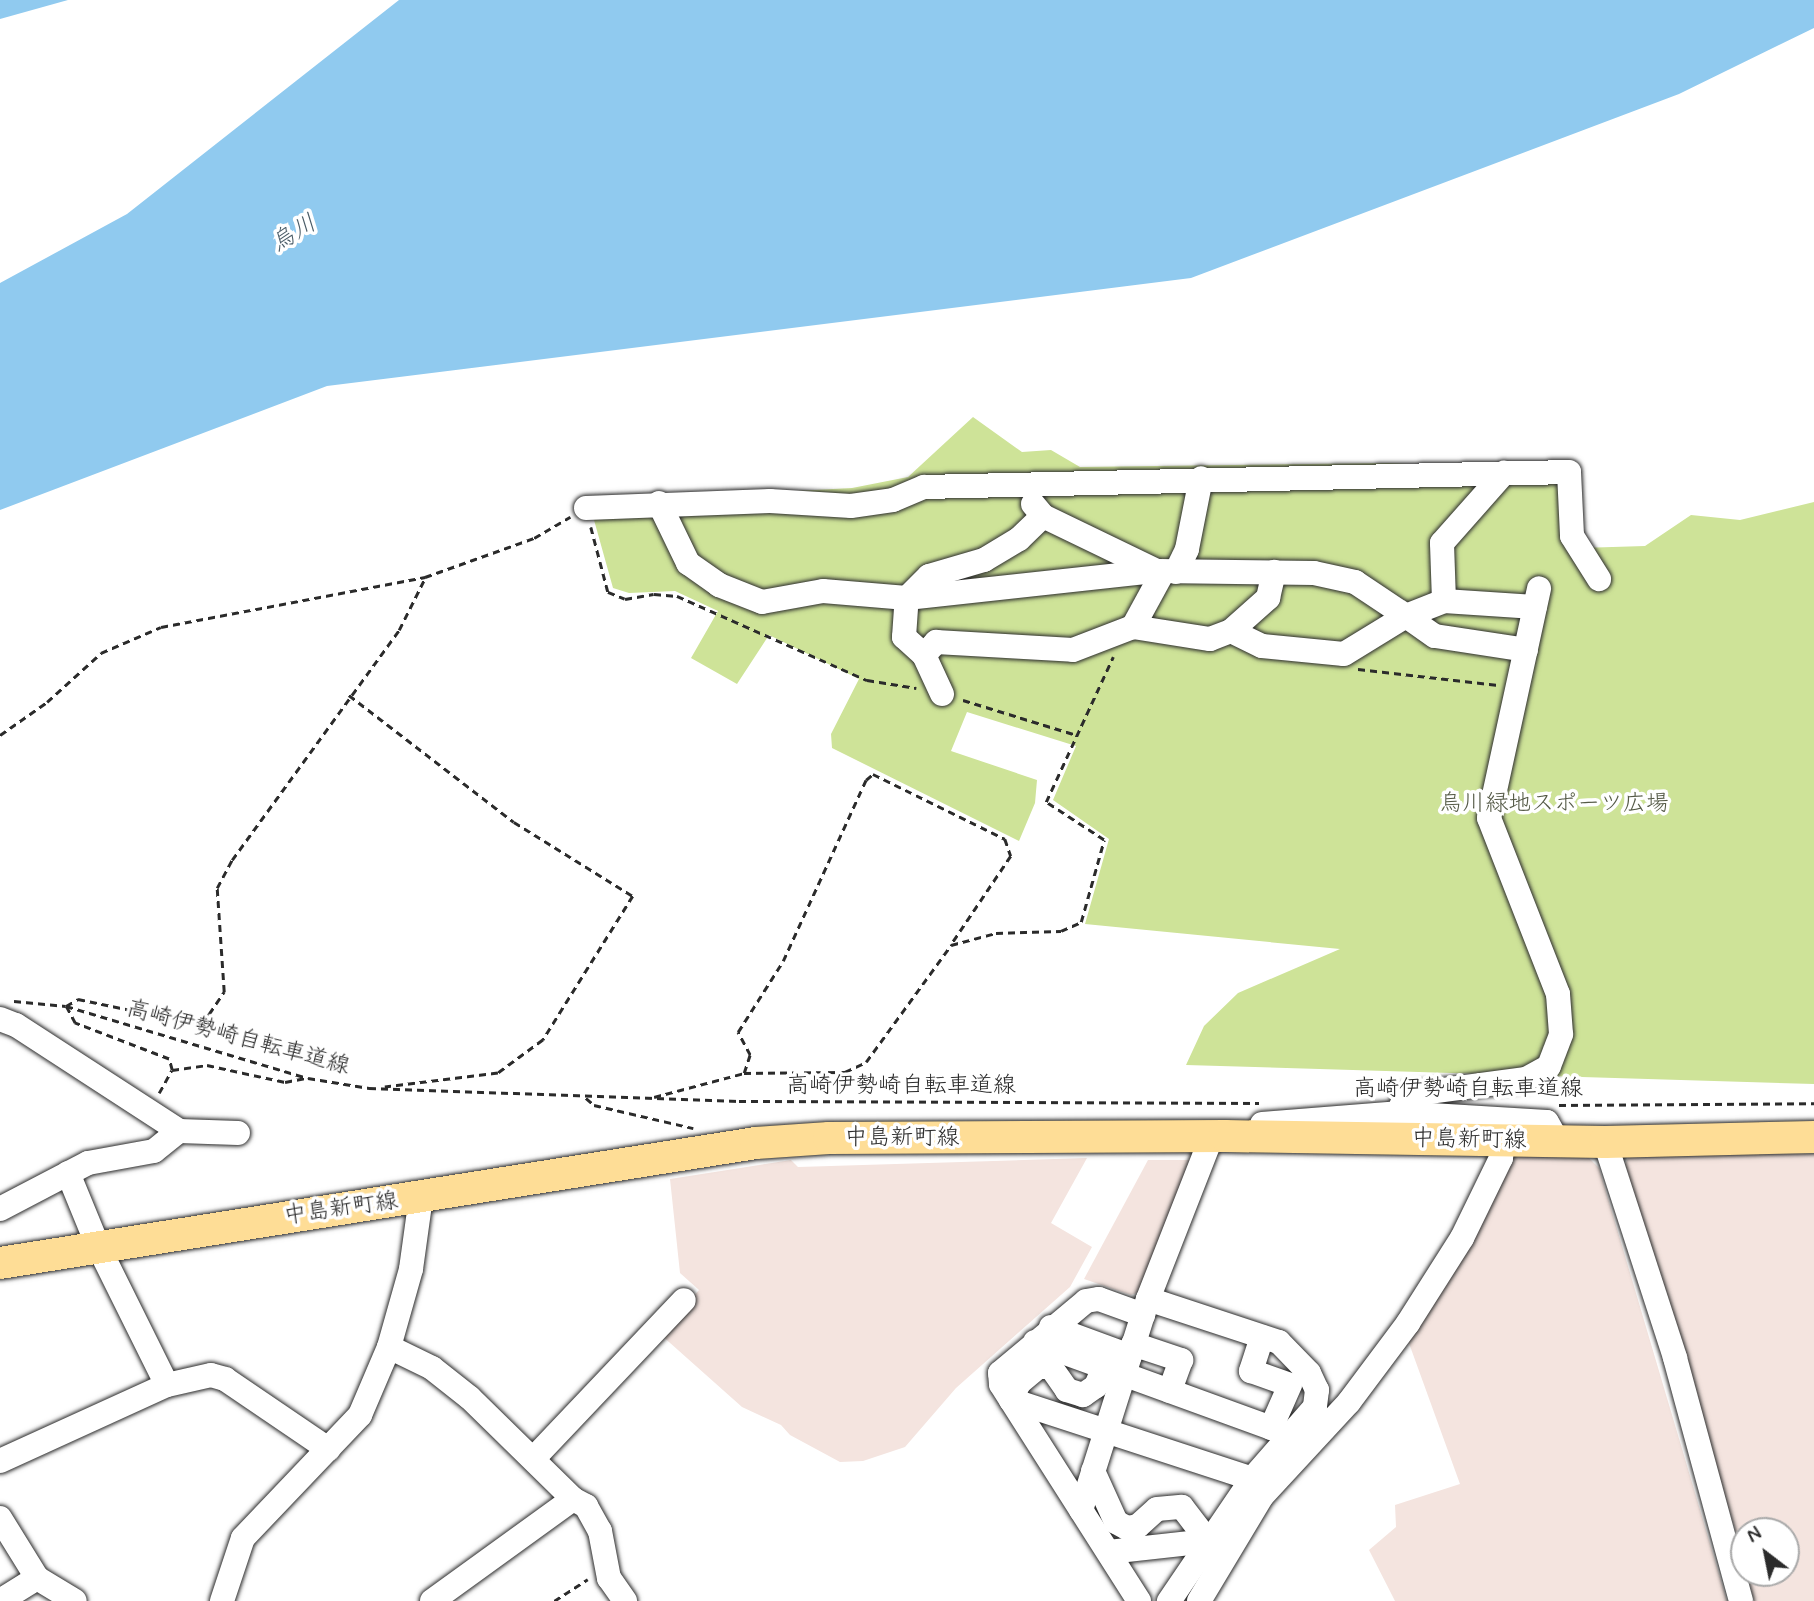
<!DOCTYPE html>
<html>
<head>
<meta charset="utf-8">
<style>
	body { margin:0 }
	#map { position:relative; width:1814px; height:1601px; overflow:hidden; background:#fff; font-family:Mynerve,"Klee One",sans-serif }
	div>[style] { position:absolute }
	[style*='--x'] { left:calc(var(--x)*1px); top:calc(var(--y)*1px); width:calc(var(--w)*1px); rotate:calc(var(--a)*1deg) }
	.built>* { inset:0; background:#f4e4df }
	.green>* { inset:0; background:#cee398 }
	.water>* { inset:0; background:#90caef }
	.path>* { height:2.5px; margin-top:-1.25px; transform-origin:0; background:repeating-linear-gradient(90deg,#2b2b2b 0 7px,transparent 0 12px) }
	.roads { filter:drop-shadow(0 0 2px #2b2b2b) drop-shadow(0 0 2px #2b2b2b) }
	.minor>* { height:24px; margin:-12px; padding:0 12px; transform-origin:12px; border-radius:12px; background:#fff }
	.major>* { height:32px; margin:-16px; padding:0 16px; transform-origin:16px; border-radius:16px; background:#fedd96 }
	span { translate:-50% -50%; white-space:nowrap; text-align:center; line-height:1.15; -webkit-text-stroke:7px #fff; paint-order:stroke }
	.park-label { font-size:23px; color:#545946 }
	.street-label { font-size:23px; color:#2b2b2b }
	.water-label { font-size:24px; color:#495b66; font-style:italic }
	.north { position:absolute; left:1730px; top:1517px; width:70px; height:70px; box-sizing:border-box; background:#fff; border:2px solid #aaa; border-radius:50%; rotate:328deg; font-size:19px; font-weight:700; line-height:28px; text-align:center; color:#2b2b2b }
	.north::after { content:''; display:block; margin:auto; width:24px; height:32px; background:#2b2b2b; clip-path:polygon(50% 0,100% 100%,50% 72%,0 100%) }
</style>
</head>
<body>
<div id="map">
	<div class="built">
		<i style="clip-path:polygon(1646px 1153px,1814px 1154px,1814px 1601px,1754px 1601px,1747px 1573px,1786px 1573px,1786px 1531px,1744px 1531px,1744px 1559px,1625px 1164px,1629px 1157px)"></i>
		<i style="clip-path:polygon(1516px 1154px,1588px 1157px,1599px 1168px,1727px 1601px,1395px 1601px,1369px 1550px,1396px 1527px,1395px 1505px,1460px 1484px,1406px 1335px,1508px 1160px)"></i>
		<i style="clip-path:polygon(1087px 1158px,1051px 1223px,1092px 1247px,1070px 1287px,956px 1388px,905px 1447px,863px 1461px,840px 1462px,790px 1435px,781px 1425px,742px 1407px,660px 1334px,699px 1290px,680px 1273px,670px 1179px,791px 1160px,798px 1167px)"></i>
		<i style="clip-path:polygon(1148px 1160px,1195px 1160px,1139px 1292px,1131px 1295px,1084px 1279px)"></i>
	</div>
	<div class="green">
		<i style="clip-path:polygon(973px 417px,1022px 452px,1051px 450px,1080px 467px,1388px 463px,1579px 473px,1580px 548px,1645px 546px,1691px 515px,1740px 520px,1814px 502px,1814px 1084px,1186px 1065px,1204px 1026px,1238px 993px,1340px 949px,1085px 924px,1109px 839px,1053px 800px,1076px 746px,967px 712px,951px 751px,1037px 780px,1035px 803px,1019px 841px,832px 748px,831px 734px,859px 679px,769px 635px,737px 684px,691px 658px,718px 611px,675px 591px,629px 593px,613px 588px,589px 502px,852px 488px,908px 477px)"></i>
	</div>
	<div class="water">
		<i style="clip-path:polygon(0 0,68px 0,0 19px)"></i>
		<i style="clip-path:polygon(399px 0,1814px 0,1814px 28px,1679px 94px,1191px 278px,327px 386px,0 510px,0 283px,127px 214px)"></i>
	</div>
	<div class="path">
		<i style="--x:591;--y:527;--w:67;--a:75.3"></i>
		<i style="--x:608;--y:592;--w:18;--a:22"></i>
		<i style="--x:625;--y:599;--w:29;--a:-10"></i>
		<i style="--x:654;--y:594;--w:23;--a:5"></i>
		<i style="--x:677;--y:596;--w:208;--a:23.9"></i>
		<i style="--x:867;--y:680;--w:50;--a:9.3"></i>
		<i style="--x:1358;--y:669;--w:141;--a:6.5"></i>
		<i style="--x:349;--y:695;--w:208;--a:37.6"></i>
		<i style="--x:514;--y:822;--w:140;--a:31.9"></i>
		<i style="--x:633;--y:896;--w:170;--a:122"></i>
		<i style="--x:543;--y:1040;--w:56;--a:143.7"></i>
		<i style="--x:498;--y:1073;--w:114;--a:172.9"></i>
		<i style="--x:963;--y:700;--w:119;--a:17.1"></i>
		<i style="--x:0;--y:735;--w:57;--a:-35.1"></i>
		<i style="--x:47;--y:702;--w:73;--a:-42.2"></i>
		<i style="--x:101;--y:653;--w:65;--a:-23.4"></i>
		<i style="--x:161;--y:627;--w:269;--a:-10.7"></i>
		<i style="--x:425;--y:577;--w:116;--a:-19.7"></i>
		<i style="--x:534;--y:538;--w:42;--a:-30.3"></i>
		<i style="--x:14;--y:1001;--w:52;--a:5.5"></i>
		<i style="--x:66;--y:1006;--w:252;--a:16.6"></i>
		<i style="--x:308;--y:1078;--w:62;--a:9.3"></i>
		<i style="--x:369;--y:1088;--w:370;--a:2"></i>
		<i style="--x:739;--y:1101;--w:520;--a:0.22"></i>
		<i style="--x:172;--y:1070;--w:35;--a:-8"></i>
		<i style="--x:207;--y:1065;--w:80;--a:12.3"></i>
		<i style="--x:285;--y:1082;--w:21;--a:-11"></i>
		<i style="--x:744;--y:1073;--w:19;--a:-72"></i>
		<i style="--x:750;--y:1055;--w:26;--a:-118"></i>
		<i style="--x:738;--y:1032;--w:84;--a:-57.6"></i>
		<i style="--x:783;--y:961;--w:199;--a:-65.4"></i>
		<i style="--x:866;--y:780;--w:9;--a:-41"></i>
		<i style="--x:873;--y:774;--w:147;--a:26.2"></i>
		<i style="--x:1005;--y:839;--w:18;--a:71"></i>
		<i style="--x:1011;--y:856;--w:107;--a:124"></i>
		<i style="--x:159;--y:1093;--w:26;--a:-61"></i>
		<i style="--x:172;--y:1070;--w:11;--a:-105"></i>
		<i style="--x:169;--y:1059;--w:101;--a:-159"></i>
		<i style="--x:75;--y:1023;--w:19;--a:-118"></i>
		<i style="--x:66;--y:1006;--w:14;--a:-30"></i>
		<i style="--x:78;--y:999;--w:117;--a:11.8"></i>
		<i style="--x:193;--y:1023;--w:18;--a:-29"></i>
		<i style="--x:209;--y:1014;--w:27;--a:-56"></i>
		<i style="--x:224;--y:992;--w:104;--a:-93.9"></i>
		<i style="--x:217;--y:888;--w:32;--a:-62"></i>
		<i style="--x:232;--y:860;--w:284;--a:-54"></i>
		<i style="--x:399;--y:630;--w:58;--a:-63.4"></i>
		<i style="--x:654;--y:1097;--w:93;--a:-14.9"></i>
		<i style="--x:744;--y:1073;--w:101;--a:-0.6"></i>
		<i style="--x:845;--y:1072;--w:23;--a:-25"></i>
		<i style="--x:866;--y:1062;--w:145;--a:-54"></i>
		<i style="--x:951;--y:945;--w:47;--a:-14.9"></i>
		<i style="--x:996;--y:933;--w:65;--a:-1.8"></i>
		<i style="--x:1061;--y:931;--w:22;--a:-24"></i>
		<i style="--x:1081;--y:922;--w:85;--a:-74.3"></i>
		<i style="--x:1104;--y:840;--w:69;--a:-146.8"></i>
		<i style="--x:1046;--y:802;--w:160;--a:-65.2"></i>
		<i style="--x:586;--y:1098;--w:11;--a:41"></i>
		<i style="--x:594;--y:1105;--w:102;--a:13.1"></i>
		<i style="--x:1559;--y:1105;--w:255;--a:-0.4"></i>
		<i style="--x:554;--y:1601;--w:40;--a:-32.9"></i>
	</div>
	<div class="roads">
		<div class="minor">
			<i style="--x:659;--y:503;--w:67;--a:64.2"></i>
			<i style="--x:688;--y:563;--w:38;--a:35"></i>
			<i style="--x:719;--y:585;--w:46;--a:21.6"></i>
			<i style="--x:762;--y:602;--w:62;--a:-10.2"></i>
			<i style="--x:823;--y:591;--w:84;--a:4.8"></i>
			<i style="--x:907;--y:598;--w:251;--a:-6.2"></i>
			<i style="--x:1157;--y:571;--w:157;--a:0.7"></i>
			<i style="--x:1314;--y:573;--w:42;--a:12.4"></i>
			<i style="--x:1355;--y:582;--w:61;--a:33.7"></i>
			<i style="--x:1406;--y:616;--w:41;--a:-21.5"></i>
			<i style="--x:1444;--y:601;--w:91;--a:3.8"></i>
			<i style="--x:1033;--y:504;--w:16;--a:50"></i>
			<i style="--x:1043;--y:516;--w:127;--a:25.8"></i>
			<i style="--x:586;--y:508;--w:184;--a:-2.2"></i>
			<i style="--x:770;--y:501;--w:81;--a:3.5"></i>
			<i style="--x:851;--y:506;--w:42;--a:-8.1"></i>
			<i style="--x:893;--y:500;--w:34;--a:-23"></i>
			<i style="--x:924;--y:487;--w:645;--a:-1.33"></i>
			<i style="--x:1569;--y:472;--w:64;--a:87.3"></i>
			<i style="--x:1572;--y:536;--w:51;--a:57.9"></i>
			<i style="--x:1176;--y:572;--w:25;--a:-64"></i>
			<i style="--x:1187;--y:549;--w:72;--a:-78.8"></i>
			<i style="--x:1444;--y:601;--w:58;--a:-92"></i>
			<i style="--x:1442;--y:543;--w:94;--a:-48.5"></i>
			<i style="--x:1133;--y:627;--w:78;--a:8.9"></i>
			<i style="--x:1210;--y:639;--w:22;--a:-21"></i>
			<i style="--x:1231;--y:631;--w:50;--a:-41.7"></i>
			<i style="--x:1268;--y:598;--w:27;--a:-77"></i>
			<i style="--x:1231;--y:631;--w:34;--a:26"></i>
			<i style="--x:1262;--y:646;--w:82;--a:5.6"></i>
			<i style="--x:1344;--y:654;--w:73;--a:-31.5"></i>
			<i style="--x:1406;--y:616;--w:35;--a:35"></i>
			<i style="--x:1435;--y:636;--w:92;--a:8.7"></i>
			<i style="--x:924;--y:655;--w:18;--a:-47"></i>
			<i style="--x:936;--y:642;--w:137;--a:3.3"></i>
			<i style="--x:1073;--y:650;--w:64;--a:-21"></i>
			<i style="--x:1133;--y:627;--w:63;--a:-61.4"></i>
			<i style="--x:942;--y:694;--w:43;--a:-114.8"></i>
			<i style="--x:924;--y:655;--w:27;--a:-138"></i>
			<i style="--x:904;--y:637;--w:39;--a:-86"></i>
			<i style="--x:907;--y:598;--w:31;--a:-45"></i>
			<i style="--x:929;--y:576;--w:57;--a:-16.2"></i>
			<i style="--x:984;--y:560;--w:41;--a:-31"></i>
			<i style="--x:1019;--y:539;--w:33;--a:-44"></i>
			<i style="--x:0;--y:1019;--w:17;--a:21"></i>
			<i style="--x:16;--y:1025;--w:194;--a:33"></i>
			<i style="--x:179;--y:1131;--w:59;--a:1.9"></i>
			<i style="--x:1398;--y:1113;--w:149;--a:3.5"></i>
			<i style="--x:1547;--y:1122;--w:21;--a:61"></i>
			<i style="--x:1262;--y:1124;--w:136;--a:-4.6"></i>
			<i style="--x:1398;--y:1113;--w:20;--a:-66"></i>
			<i style="--x:1406;--y:1095;--w:121;--a:-7.6"></i>
			<i style="--x:1526;--y:1079;--w:26;--a:-29"></i>
			<i style="--x:1549;--y:1066;--w:34;--a:-69"></i>
			<i style="--x:1561;--y:1034;--w:40;--a:-94.3"></i>
			<i style="--x:1558;--y:994;--w:189;--a:-111.4"></i>
			<i style="--x:1489;--y:818;--w:235;--a:-77.7"></i>
			<i style="--x:1605;--y:1142;--w:227;--a:72"></i>
			<i style="--x:1675;--y:1358;--w:252;--a:74.8"></i>
			<i style="--x:68;--y:1173;--w:79;--a:67.7"></i>
			<i style="--x:98;--y:1246;--w:155;--a:63.6"></i>
			<i style="--x:0;--y:1209;--w:99;--a:-27.6"></i>
			<i style="--x:88;--y:1163;--w:67;--a:-10.3"></i>
			<i style="--x:154;--y:1151;--w:32;--a:-39"></i>
			<i style="--x:1148;--y:1299;--w:138;--a:18.2"></i>
			<i style="--x:1279;--y:1342;--w:43;--a:45.9"></i>
			<i style="--x:1309;--y:1373;--w:19;--a:65"></i>
			<i style="--x:1317;--y:1390;--w:17;--a:97"></i>
			<i style="--x:1315;--y:1407;--w:96;--a:131.2"></i>
			<i style="--x:1252;--y:1479;--w:148;--a:124.2"></i>
			<i style="--x:1051;--y:1327;--w:84;--a:20.2"></i>
			<i style="--x:1262;--y:1337;--w:36;--a:108"></i>
			<i style="--x:1251;--y:1371;--w:41;--a:19.7"></i>
			<i style="--x:1290;--y:1385;--w:47;--a:113.8"></i>
			<i style="--x:1035;--y:1342;--w:272;--a:20"></i>
			<i style="--x:1133;--y:1344;--w:51;--a:18.4"></i>
			<i style="--x:1181;--y:1360;--w:33;--a:110"></i>
			<i style="--x:389;--y:1347;--w:48;--a:26"></i>
			<i style="--x:432;--y:1368;--w:48;--a:38.3"></i>
			<i style="--x:470;--y:1398;--w:144;--a:44.4"></i>
			<i style="--x:573;--y:1499;--w:15;--a:28"></i>
			<i style="--x:586;--y:1506;--w:29;--a:61"></i>
			<i style="--x:600;--y:1531;--w:48;--a:79.2"></i>
			<i style="--x:609;--y:1578;--w:28;--a:55"></i>
			<i style="--x:1104;--y:1367;--w:21;--a:113"></i>
			<i style="--x:1096;--y:1386;--w:16;--a:145"></i>
			<i style="--x:1083;--y:1395;--w:17;--a:-163"></i>
			<i style="--x:1067;--y:1390;--w:28;--a:-125"></i>
			<i style="--x:1051;--y:1367;--w:13;--a:180"></i>
			<i style="--x:1038;--y:1367;--w:25;--a:140"></i>
			<i style="--x:1019;--y:1383;--w:19;--a:115"></i>
			<i style="--x:1011;--y:1400;--w:254;--a:18.1"></i>
			<i style="--x:535;--y:1457;--w:216;--a:-46.5"></i>
			<i style="--x:0;--y:1461;--w:183;--a:-24.5"></i>
			<i style="--x:167;--y:1385;--w:45;--a:-12.8"></i>
			<i style="--x:211;--y:1375;--w:15;--a:16"></i>
			<i style="--x:225;--y:1379;--w:125;--a:34.2"></i>
			<i style="--x:1093;--y:1471;--w:56;--a:65.7"></i>
			<i style="--x:1116;--y:1522;--w:13;--a:29"></i>
			<i style="--x:1127;--y:1528;--w:11;--a:-10"></i>
			<i style="--x:1138;--y:1526;--w:25;--a:-42"></i>
			<i style="--x:1157;--y:1509;--w:25;--a:-5"></i>
			<i style="--x:1182;--y:1507;--w:43;--a:52.6"></i>
			<i style="--x:1208;--y:1541;--w:100;--a:173.7"></i>
			<i style="--x:1081;--y:1510;--w:221;--a:-72.4"></i>
			<i style="--x:1148;--y:1299;--w:175;--a:-68.6"></i>
			<i style="--x:0;--y:1518;--w:70;--a:58.3"></i>
			<i style="--x:37;--y:1578;--w:44;--a:31.2"></i>
			<i style="--x:0;--y:1601;--w:44;--a:-31.9"></i>
			<i style="--x:222;--y:1601;--w:66;--a:-71.6"></i>
			<i style="--x:243;--y:1538;--w:170;--a:-46.4"></i>
			<i style="--x:360;--y:1415;--w:74;--a:-66.9"></i>
			<i style="--x:389;--y:1347;--w:81;--a:-74.2"></i>
			<i style="--x:411;--y:1269;--w:73;--a:-82.1"></i>
			<i style="--x:432;--y:1601;--w:174;--a:-35.9"></i>
			<i style="--x:1139;--y:1601;--w:257;--a:-122.5"></i>
			<i style="--x:1001;--y:1384;--w:11;--a:-95"></i>
			<i style="--x:1000;--y:1373;--w:112;--a:-39.9"></i>
			<i style="--x:1086;--y:1301;--w:13;--a:-9"></i>
			<i style="--x:1099;--y:1299;--w:47;--a:20"></i>
			<i style="--x:1199;--y:1601;--w:122;--a:-59"></i>
			<i style="--x:1262;--y:1496;--w:128;--a:-47.2"></i>
			<i style="--x:1349;--y:1402;--w:99;--a:-53.2"></i>
			<i style="--x:1408;--y:1323;--w:101;--a:-57.6"></i>
			<i style="--x:1462;--y:1238;--w:89;--a:-64"></i>
			<i style="--x:1501;--y:1158;--w:17;--a:-83"></i>
		</div>
		<div class="major">
			<i style="--x:0;--y:1263;--w:765;--a:-9.02"></i>
			<i style="--x:756;--y:1143;--w:73;--a:-3.9"></i>
			<i style="--x:829;--y:1138;--w:396;--a:-0.3"></i>
			<i style="--x:1225;--y:1136;--w:380;--a:0.9"></i>
			<i style="--x:1605;--y:1142;--w:209;--a:-1.4"></i>
		</div>
	</div>
	<div class="park-label">
		<span style="left:1554px;top:804px">烏川緑地スポーツ広場</span>
	</div>
	<div class="street-label">
		<span style="left:238px;top:1038px;rotate:15deg">高崎伊勢崎自転車道線</span>
		<span style="left:901px;top:1086px">高崎伊勢崎自転車道線</span>
		<span style="left:1468px;top:1089px">高崎伊勢崎自転車道線</span>
		<span style="left:902px;top:1138px">中島新町線</span>
		<span style="left:1469px;top:1140px;rotate:1deg">中島新町線</span>
		<span style="left:341px;top:1209px;rotate:-8deg">中島新町線</span>
	</div>
	<div class="water-label">
		<span style="left:294px;top:234px;rotate:-31deg">烏川</span>
	</div>
	<div class="north">N</div>
</div>
</body>
</html>
